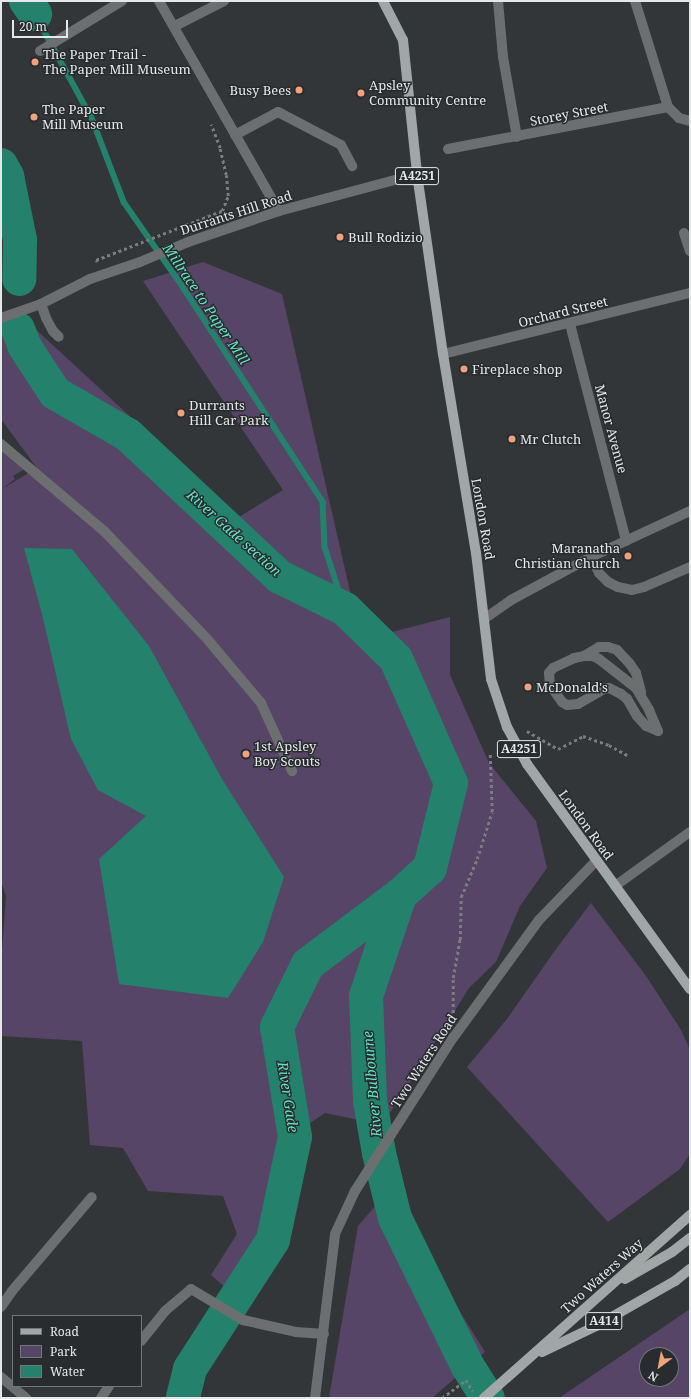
<!DOCTYPE html>
<html>
<head>
<meta charset="utf-8">
<style>
	body { margin:0 }
	#map { position:relative; width:691px; height:1399px; overflow:hidden; background:#333639; font-family:"Noto Serif",serif }
	div>[style] { position:absolute }
	[style*='--x'] { left:calc(var(--x)*1px); top:calc(var(--y)*1px); width:calc(var(--w)*1px); rotate:calc(var(--a)*1deg) }
	.green>* { inset:0; background:#564567 }
	.water>* { inset:0; background:#24826c }
	.stream>* { height:5.5px; margin:-2.75px; padding:0 2.75px; transform-origin:2.75px; border-radius:2.75px; background:#24826c }
	.river>* { height:34px; margin:-17px; padding:0 17px; transform-origin:17px; border-radius:17px; background:#24826c }
	.path>* { height:2.5px; margin-top:-1.25px; transform-origin:0; background:repeating-linear-gradient(90deg,#7a7d7f 0 3px,transparent 0 6px) }
	.minor>* { height:10px; margin:-5px; padding:0 5px; transform-origin:5px; border-radius:5px; background:#6c6e6f }
	.major>* { height:10px; margin:-5px; padding:0 5px; transform-origin:5px; border-radius:5px; background:#a1a6a7 }
	.dots>* { width:11px; height:11px; translate:-50% -50%; box-sizing:border-box; border:2px solid #292c2e; border-radius:50% }
	span { translate:-50% -50%; white-space:nowrap; text-align:center; line-height:1.15; -webkit-text-stroke:3px #292c2e; paint-order:stroke }
	.shield-label span { padding:1px 3px; background:#292c2e; border:1px solid; border-radius:3px; -webkit-text-stroke-width:0 }
	.shield-label { font-size:12px; color:#e5e8e9; font-weight:700 }
	.poi-label { font-size:13px; color:#e5e8e9 }
	.left { translate:0 -50%; text-align:left }
	.right { translate:-100% -50%; text-align:right }
	.street-label { font-size:13px; color:#e5e8e9 }
	.water-label { font-size:14px; color:#63e2c1; font-style:italic }
	.frame { position:absolute; inset:0; border:2px solid #e5e8e9; pointer-events:none }
	.legend { position:absolute; left:12px; top:1315px; width:130px; height:72px; box-sizing:border-box; background:#292c2e; border:1px solid #747779; margin:0; padding:5px 7px; list-style:none; font-size:12px; color:#e5e8e9 }
	.legend li { display:flex; align-items:center; gap:8px; height:20px }
	.legend b { width:20px; border:1px solid #747779 }
	.north { position:absolute; left:639px; top:1347px; width:40px; height:40px; box-sizing:border-box; background:#292c2e; border:1px solid #747779; border-radius:50%; rotate:212deg; font-size:11px; font-weight:700; line-height:16px; text-align:center; color:#e5e8e9 }
	.north::after { content:''; display:block; margin:auto; width:14px; height:18px; background:#f1a17c; clip-path:polygon(50% 0,100% 100%,50% 72%,0 100%) }
	.scale { position:absolute; left:12px; top:20px; width:56px; height:18px; box-sizing:border-box; border:2px solid #e5e8e9; border-top:0; padding-left:5px; font-size:12px; line-height:14px; white-space:nowrap; color:#e5e8e9; -webkit-text-stroke:3px #292c2e; paint-order:stroke }
</style>
</head>
<body>
<div id="map">
	<div class="green">
		<i style="clip-path:polygon(203px 262px,282px 294px,352px 600px,388px 633px,450px 617px,450px 675px,489px 763px,536px 821px,547px 868px,520px 906px,496px 962px,469px 988px,400px 1098px,375px 1134px,359px 1120px,325px 1113px,292px 1135px,269px 1237px,234px 1295px,211px 1275px,237px 1234px,223px 1196px,148px 1191px,123px 1148px,90px 1145px,82px 1041px,1px 1036px,1px 964px,6px 896px,1px 881px,1px 450px,25px 469px,13px 476px,15px 479px,2px 489px,37px 468px,1px 419px,1px 320px,18px 313px,239px 517px,283px 490px,143px 281px)"></i>
		<i style="clip-path:polygon(591px 903px,646px 976px,681px 1030px,690px 1050px,690px 1154px,680px 1169px,608px 1222px,467px 1067px,507px 1019px,556px 949px)"></i>
		<i style="clip-path:polygon(394px 1184px,437px 1275px,485px 1352px,432px 1398px,329px 1398px,358px 1226px)"></i>
		<i style="clip-path:polygon(evenodd,690px 1309px,690px 1398px,559px 1398px,690px 1309px,647px 1355px,671px 1355px,671px 1379px,647px 1379px,647px 1355px)"></i>
	</div>
	<div class="water">
		<i style="clip-path:polygon(24px 548px,72px 549px,149px 646px,222px 779px,284px 877px,263px 942px,228px 998px,119px 984px,99px 859px,146px 816px,98px 790px,71px 739px,42px 614px)"></i>
	</div>
	<div class="stream">
		<i style="--x:35;--y:14;--w:119;--a:61.3"></i>
		<i style="--x:92;--y:118;--w:90;--a:69.1"></i>
		<i style="--x:124;--y:202;--w:103;--a:55.2"></i>
		<i style="--x:183;--y:287;--w:257;--a:56.9"></i>
		<i style="--x:323;--y:502;--w:45;--a:87.5"></i>
		<i style="--x:325;--y:547;--w:65;--a:72.1"></i>
	</div>
	<div class="river">
		<i style="--x:26;--y:1;--w:16;--a:55"></i>
		<i style="--x:1;--y:165;--w:13;--a:61"></i>
		<i style="--x:7;--y:176;--w:65;--a:78.5"></i>
		<i style="--x:20;--y:240;--w:39;--a:91"></i>
		<i style="--x:18;--y:329;--w:19;--a:69"></i>
		<i style="--x:25;--y:347;--w:55;--a:56.9"></i>
		<i style="--x:55;--y:393;--w:84;--a:29.9"></i>
		<i style="--x:128;--y:435;--w:208;--a:43.1"></i>
		<i style="--x:280;--y:577;--w:72;--a:26.2"></i>
		<i style="--x:345;--y:609;--w:71;--a:44.4"></i>
		<i style="--x:396;--y:659;--w:136;--a:66.1"></i>
		<i style="--x:451;--y:783;--w:88;--a:103.9"></i>
		<i style="--x:430;--y:868;--w:40;--a:138"></i>
		<i style="--x:400;--y:895;--w:115;--a:143.1"></i>
		<i style="--x:308;--y:964;--w:70;--a:116.2"></i>
		<i style="--x:277;--y:1027;--w:111;--a:80.7"></i>
		<i style="--x:295;--y:1137;--w:105;--a:102.1"></i>
		<i style="--x:273;--y:1240;--w:153;--a:122.8"></i>
		<i style="--x:190;--y:1369;--w:30;--a:104"></i>
		<i style="--x:400;--y:895;--w:107;--a:108.6"></i>
		<i style="--x:366;--y:996;--w:105;--a:87.8"></i>
		<i style="--x:370;--y:1101;--w:53;--a:80.2"></i>
		<i style="--x:379;--y:1153;--w:67;--a:76.2"></i>
		<i style="--x:395;--y:1218;--w:164;--a:63.9"></i>
		<i style="--x:467;--y:1365;--w:39;--a:58"></i>
	</div>
	<div class="path">
		<i style="--x:97;--y:262;--w:2;--a:-117"></i>
		<i style="--x:96;--y:260;--w:135;--a:-21.3"></i>
		<i style="--x:222;--y:211;--w:16;--a:-68"></i>
		<i style="--x:228;--y:196;--w:21;--a:-95"></i>
		<i style="--x:226;--y:175;--w:28;--a:-103"></i>
		<i style="--x:220;--y:148;--w:25;--a:-111"></i>
		<i style="--x:527;--y:731;--w:36;--a:30"></i>
		<i style="--x:558;--y:749;--w:28;--a:-27"></i>
		<i style="--x:583;--y:736;--w:28;--a:19"></i>
		<i style="--x:609;--y:745;--w:21;--a:29"></i>
		<i style="--x:453;--y:1013;--w:35;--a:-90"></i>
		<i style="--x:453;--y:978;--w:39;--a:-80"></i>
		<i style="--x:460;--y:940;--w:43;--a:-88.7"></i>
		<i style="--x:461;--y:897;--w:41;--a:-67.2"></i>
		<i style="--x:477;--y:859;--w:49;--a:-72.3"></i>
		<i style="--x:492;--y:812;--w:58;--a:-92"></i>
		<i style="--x:442;--y:1398;--w:30;--a:-37"></i>
		<i style="--x:466;--y:1380;--w:13;--a:58"></i>
	</div>
	<div class="minor">
		<i style="--x:159;--y:1;--w:242;--a:60.3"></i>
		<i style="--x:498;--y:1;--w:56;--a:84.9"></i>
		<i style="--x:503;--y:57;--w:81;--a:80.1"></i>
		<i style="--x:635;--y:1;--w:111;--a:72.7"></i>
		<i style="--x:175;--y:26;--w:55;--a:-27"></i>
		<i style="--x:40;--y:51;--w:96;--a:-31.4"></i>
		<i style="--x:235;--y:135;--w:49;--a:-28.1"></i>
		<i style="--x:278;--y:112;--w:71;--a:27.6"></i>
		<i style="--x:341;--y:145;--w:24;--a:62"></i>
		<i style="--x:448;--y:149;--w:224;--a:-10.8"></i>
		<i style="--x:668;--y:107;--w:16;--a:45"></i>
		<i style="--x:679;--y:118;--w:11;--a:15"></i>
		<i style="--x:684;--y:233;--w:19;--a:72"></i>
		<i style="--x:41;--y:304;--w:15;--a:70"></i>
		<i style="--x:46;--y:318;--w:15;--a:62"></i>
		<i style="--x:53;--y:331;--w:8;--a:45"></i>
		<i style="--x:1;--y:318;--w:42;--a:-19.3"></i>
		<i style="--x:41;--y:304;--w:55;--a:-27"></i>
		<i style="--x:90;--y:279;--w:53;--a:-18.8"></i>
		<i style="--x:140;--y:262;--w:52;--a:-22.6"></i>
		<i style="--x:188;--y:242;--w:96;--a:-18.8"></i>
		<i style="--x:279;--y:211;--w:143;--a:-15"></i>
		<i style="--x:570;--y:324;--w:224;--a:75.5"></i>
		<i style="--x:443;--y:354;--w:254;--a:-13.9"></i>
		<i style="--x:1;--y:444;--w:135;--a:40.2"></i>
		<i style="--x:104;--y:531;--w:151;--a:46.3"></i>
		<i style="--x:208;--y:640;--w:82;--a:49.9"></i>
		<i style="--x:261;--y:703;--w:75;--a:65.5"></i>
		<i style="--x:591;--y:557;--w:18;--a:63"></i>
		<i style="--x:599;--y:573;--w:13;--a:45"></i>
		<i style="--x:608;--y:582;--w:11;--a:27"></i>
		<i style="--x:618;--y:587;--w:14;--a:12"></i>
		<i style="--x:632;--y:590;--w:12;--a:-14"></i>
		<i style="--x:644;--y:587;--w:50;--a:-23.5"></i>
		<i style="--x:484;--y:619;--w:33;--a:-35"></i>
		<i style="--x:511;--y:600;--w:91;--a:-28.3"></i>
		<i style="--x:591;--y:557;--w:109;--a:-24.9"></i>
		<i style="--x:584;--y:656;--w:9;--a:0"></i>
		<i style="--x:593;--y:656;--w:7;--a:27"></i>
		<i style="--x:599;--y:659;--w:47;--a:38.1"></i>
		<i style="--x:636;--y:688;--w:26;--a:59"></i>
		<i style="--x:649;--y:710;--w:23;--a:67"></i>
		<i style="--x:658;--y:731;--w:13;--a:-157"></i>
		<i style="--x:646;--y:726;--w:13;--a:-132"></i>
		<i style="--x:637;--y:716;--w:20;--a:-120"></i>
		<i style="--x:627;--y:699;--w:8;--a:-140"></i>
		<i style="--x:621;--y:694;--w:13;--a:-153"></i>
		<i style="--x:609;--y:688;--w:5;--a:169"></i>
		<i style="--x:604;--y:689;--w:30;--a:150"></i>
		<i style="--x:578;--y:704;--w:11;--a:175"></i>
		<i style="--x:567;--y:705;--w:6;--a:-149"></i>
		<i style="--x:562;--y:702;--w:21;--a:-125"></i>
		<i style="--x:550;--y:685;--w:12;--a:-95"></i>
		<i style="--x:549;--y:673;--w:6;--a:-51"></i>
		<i style="--x:553;--y:668;--w:23;--a:-25"></i>
		<i style="--x:574;--y:658;--w:10;--a:-11"></i>
		<i style="--x:584;--y:656;--w:17;--a:-31"></i>
		<i style="--x:599;--y:647;--w:9;--a:0"></i>
		<i style="--x:608;--y:647;--w:9;--a:18"></i>
		<i style="--x:617;--y:650;--w:19;--a:47"></i>
		<i style="--x:630;--y:664;--w:11;--a:56"></i>
		<i style="--x:636;--y:673;--w:20;--a:75"></i>
		<i style="--x:615;--y:886;--w:92;--a:-35.8"></i>
		<i style="--x:1;--y:1307;--w:19;--a:-55"></i>
		<i style="--x:12;--y:1291;--w:123;--a:-49.6"></i>
		<i style="--x:141;--y:1341;--w:38;--a:-51"></i>
		<i style="--x:165;--y:1311;--w:34;--a:-40"></i>
		<i style="--x:191;--y:1289;--w:61;--a:30.8"></i>
		<i style="--x:243;--y:1320;--w:54;--a:12.8"></i>
		<i style="--x:296;--y:1332;--w:28;--a:4"></i>
		<i style="--x:1;--y:1377;--w:33;--a:40"></i>
		<i style="--x:101;--y:1398;--w:14;--a:-56"></i>
		<i style="--x:315;--y:1398;--w:165;--a:-83"></i>
		<i style="--x:335;--y:1234;--w:47;--a:-65.1"></i>
		<i style="--x:355;--y:1191;--w:182;--a:-57.4"></i>
		<i style="--x:453;--y:1038;--w:146;--a:-53.9"></i>
		<i style="--x:539;--y:920;--w:82;--a:-46"></i>
	</div>
	<div class="major">
		<i style="--x:383;--y:1;--w:44;--a:62.9"></i>
		<i style="--x:403;--y:40;--w:135;--a:84"></i>
		<i style="--x:417;--y:174;--w:182;--a:81.8"></i>
		<i style="--x:443;--y:354;--w:202;--a:80.6"></i>
		<i style="--x:476;--y:553;--w:127;--a:83.2"></i>
		<i style="--x:491;--y:679;--w:51;--a:71.6"></i>
		<i style="--x:507;--y:727;--w:42;--a:61.6"></i>
		<i style="--x:527;--y:764;--w:278;--a:54.1"></i>
		<i style="--x:625;--y:1279;--w:54;--a:-29.9"></i>
		<i style="--x:672;--y:1252;--w:23;--a:-38"></i>
		<i style="--x:542;--y:1352;--w:60;--a:-25.7"></i>
		<i style="--x:596;--y:1326;--w:91;--a:-29.7"></i>
		<i style="--x:675;--y:1281;--w:19;--a:-39"></i>
		<i style="--x:484;--y:1398;--w:276;--a:-41.6"></i>
	</div>
	<div class="dots">
		<i style="left:35px;top:62px;background:#f1a17c"></i>
		<i style="left:299px;top:90px;background:#f1a17c"></i>
		<i style="left:361px;top:93px;background:#f1a17c"></i>
		<i style="left:34px;top:117px;background:#f1a17c"></i>
		<i style="left:340px;top:237px;background:#f1a17c"></i>
		<i style="left:464px;top:369px;background:#f1a17c"></i>
		<i style="left:181px;top:413px;background:#f1a17c"></i>
		<i style="left:512px;top:439px;background:#f1a17c"></i>
		<i style="left:628px;top:556px;background:#f1a17c"></i>
		<i style="left:528px;top:687px;background:#f1a17c"></i>
		<i style="left:246px;top:754px;background:#f1a17c"></i>
	</div>
	<div class="shield-label">
		<span style="left:417px;top:176px">A4251</span>
		<span style="left:519px;top:749px">A4251</span>
		<span style="left:604px;top:1321px">A414</span>
	</div>
	<div class="poi-label">
		<span class="left" style="left:43px;top:62px">The Paper Trail -<br>The Paper Mill Museum</span>
		<span class="left" style="left:369px;top:93px">Apsley<br>Community Centre</span>
		<span class="right" style="left:291px;top:90px">Busy Bees</span>
		<span class="left" style="left:42px;top:117px">The Paper<br>Mill Museum</span>
		<span class="left" style="left:348px;top:237px">Bull Rodizio</span>
		<span class="left" style="left:472px;top:369px">Fireplace shop</span>
		<span class="left" style="left:189px;top:413px">Durrants<br>Hill Car Park</span>
		<span class="left" style="left:520px;top:439px">Mr Clutch</span>
		<span class="right" style="left:620px;top:556px">Maranatha<br>Christian Church</span>
		<span class="left" style="left:536px;top:687px">McDonald's</span>
		<span class="left" style="left:254px;top:754px">1st Apsley<br>Boy Scouts</span>
	</div>
	<div class="street-label">
		<span style="left:569px;top:114px;rotate:-11deg">Storey Street</span>
		<span style="left:236px;top:213px;rotate:-18deg">Durrants Hill Road</span>
		<span style="left:563px;top:312px;rotate:-14deg">Orchard Street</span>
		<span style="left:611px;top:429px;rotate:75deg">Manor Avenue</span>
		<span style="left:483px;top:519px;rotate:80deg">London Road</span>
		<span style="left:586px;top:825px;rotate:54deg">London Road</span>
		<span style="left:424px;top:1061px;rotate:-57deg">Two Waters Road</span>
		<span style="left:602px;top:1276px;rotate:-42deg">Two Waters Way</span>
	</div>
	<div class="water-label">
		<span style="left:206px;top:304px;rotate:56deg">Millrace to Paper Mill</span>
		<span style="left:234px;top:533px;rotate:42deg">River Gade section</span>
		<span style="left:372px;top:1084px;rotate:-95deg">River Bulbourne</span>
		<span style="left:288px;top:1097px;rotate:81deg">River Gade</span>
	</div>
	<div class="frame"></div>
	<ul class="legend">
	<li><b style="height:5px;background:#a1a6a7"></b>Road</li>
	<li><b style="height:11px;background:#564567"></b>Park</li>
	<li><b style="height:11px;background:#24826c"></b>Water</li>
	</ul>
	<div class="north">N</div>
	<div class="scale">20 m</div>
</div>
</body>
</html>
